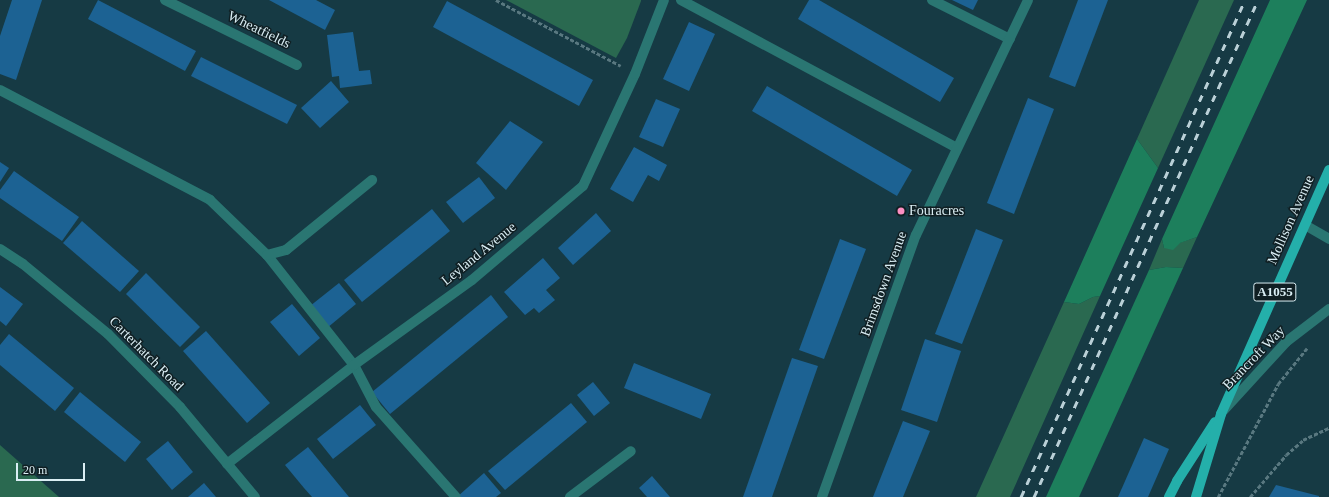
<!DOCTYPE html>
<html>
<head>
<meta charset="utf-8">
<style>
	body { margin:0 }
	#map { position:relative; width:1329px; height:497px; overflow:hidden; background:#163a44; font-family:"Times New Roman",serif }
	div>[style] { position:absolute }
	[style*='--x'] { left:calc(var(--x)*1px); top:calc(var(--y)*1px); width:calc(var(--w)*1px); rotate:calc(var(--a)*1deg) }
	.green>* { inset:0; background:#2a6950 }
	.forest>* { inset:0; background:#1d7f5c }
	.building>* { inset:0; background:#1c6293 }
	.path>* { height:2.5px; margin-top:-1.25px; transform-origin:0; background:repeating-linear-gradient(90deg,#597880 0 4px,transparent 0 6px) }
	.minor>* { height:10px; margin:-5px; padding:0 5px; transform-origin:5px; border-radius:5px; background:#2a7672 }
	.major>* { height:10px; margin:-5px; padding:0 5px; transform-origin:5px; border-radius:5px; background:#24afaa }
	.rail>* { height:3px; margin-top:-1.5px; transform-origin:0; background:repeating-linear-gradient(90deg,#bad0d7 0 7px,transparent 0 14px) }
	.dots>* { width:11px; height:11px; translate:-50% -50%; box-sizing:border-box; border:2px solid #101f23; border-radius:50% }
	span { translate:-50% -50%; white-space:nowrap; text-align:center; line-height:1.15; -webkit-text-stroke:3px #101f23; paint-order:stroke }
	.shield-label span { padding:1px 3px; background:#101f23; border:1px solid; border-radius:3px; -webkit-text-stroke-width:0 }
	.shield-label { font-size:13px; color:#daeef4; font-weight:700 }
	.street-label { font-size:14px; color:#daeef4 }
	.poi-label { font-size:14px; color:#daeef4 }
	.left { translate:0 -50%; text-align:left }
	.scale { position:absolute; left:16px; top:463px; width:69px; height:18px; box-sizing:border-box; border:2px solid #daeef4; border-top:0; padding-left:5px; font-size:12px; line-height:14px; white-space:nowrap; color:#daeef4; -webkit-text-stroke:3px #101f23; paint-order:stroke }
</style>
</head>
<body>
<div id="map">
	<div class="green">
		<i style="clip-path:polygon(506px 0,641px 0,641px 1px,627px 38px,616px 58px)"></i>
		<i style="clip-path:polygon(1199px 0,1234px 0,1158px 168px,1137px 139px)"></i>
		<i style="clip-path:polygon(1197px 237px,1183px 268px,1166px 267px,1149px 270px,1162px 239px,1164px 248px)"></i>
		<i style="clip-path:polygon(1100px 296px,1010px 497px,976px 497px,1064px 302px,1079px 304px,1093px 297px)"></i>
		<i style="clip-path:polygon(0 445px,59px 497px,0 497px)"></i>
	</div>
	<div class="forest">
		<i style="clip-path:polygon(1270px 0,1307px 0,1197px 237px,1180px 243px,1173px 250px,1164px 248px,1162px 239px)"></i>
		<i style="clip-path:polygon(1137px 139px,1158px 168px,1100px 296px,1093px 297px,1079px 304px,1064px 302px)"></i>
		<i style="clip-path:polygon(1166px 267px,1183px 268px,1079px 497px,1046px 497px,1149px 270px)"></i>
	</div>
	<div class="building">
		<i style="clip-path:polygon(12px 0,42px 0,16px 80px,0 74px,0 36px)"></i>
		<i style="clip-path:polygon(98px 0,196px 51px,185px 71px,88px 19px)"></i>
		<i style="clip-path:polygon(269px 0,316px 0,335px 10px,325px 30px)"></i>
		<i style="clip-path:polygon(809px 0,819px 0,954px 78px,940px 102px,798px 19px)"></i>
		<i style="clip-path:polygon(952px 0,978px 0,973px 10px)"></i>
		<i style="clip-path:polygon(1078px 0,1108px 0,1075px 87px,1049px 77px)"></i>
		<i style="clip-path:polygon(447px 1px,593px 80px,579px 106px,433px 27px)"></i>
		<i style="clip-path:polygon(689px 22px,715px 34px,689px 91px,663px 79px)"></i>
		<i style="clip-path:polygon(353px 32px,359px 71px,370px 70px,372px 84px,340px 88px,339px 76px,332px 77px,327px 35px)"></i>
		<i style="clip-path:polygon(201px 57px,297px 105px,287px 124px,191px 76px)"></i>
		<i style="clip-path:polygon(331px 81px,349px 102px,320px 128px,301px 108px)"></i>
		<i style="clip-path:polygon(767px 86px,912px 170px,897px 196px,752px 111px)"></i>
		<i style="clip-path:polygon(1028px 98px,1054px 109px,1014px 214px,987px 203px)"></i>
		<i style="clip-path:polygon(656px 99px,680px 109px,663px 147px,639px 137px)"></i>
		<i style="clip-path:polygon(510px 121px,543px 142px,506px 190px,476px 163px)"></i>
		<i style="clip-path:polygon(634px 147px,667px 165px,659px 181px,648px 175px,633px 202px,610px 189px)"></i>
		<i style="clip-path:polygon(0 162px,9px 168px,0 182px)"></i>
		<i style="clip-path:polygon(14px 171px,79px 217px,62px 241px,0 198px,0 190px)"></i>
		<i style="clip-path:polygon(479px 177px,495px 198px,463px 223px,446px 202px)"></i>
		<i style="clip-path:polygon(432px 209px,450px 231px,362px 302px,344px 280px)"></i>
		<i style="clip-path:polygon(596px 213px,611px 231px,573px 265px,558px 248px)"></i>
		<i style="clip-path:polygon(82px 221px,139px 271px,120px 292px,63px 243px)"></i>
		<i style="clip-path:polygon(976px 229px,1003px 240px,962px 344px,935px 334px)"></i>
		<i style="clip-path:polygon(840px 239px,866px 249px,824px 359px,799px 350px)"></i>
		<i style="clip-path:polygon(543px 258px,560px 278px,546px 290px,555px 300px,539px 313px,534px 308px,525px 315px,504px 292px)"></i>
		<i style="clip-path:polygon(146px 273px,200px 327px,180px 347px,126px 294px)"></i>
		<i style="clip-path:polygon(339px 283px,356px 304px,327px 328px,310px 306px)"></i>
		<i style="clip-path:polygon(0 287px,23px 304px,6px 326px,0 321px)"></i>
		<i style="clip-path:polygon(491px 295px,508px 317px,390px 414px,372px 392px)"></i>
		<i style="clip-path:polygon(292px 304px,320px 338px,299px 356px,270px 322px)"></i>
		<i style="clip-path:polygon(206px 331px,270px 403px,247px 423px,183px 351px)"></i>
		<i style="clip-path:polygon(9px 334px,74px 388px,55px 411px,0 365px,0 345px)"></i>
		<i style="clip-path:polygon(925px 339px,961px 351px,937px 422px,901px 410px)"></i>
		<i style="clip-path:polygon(792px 358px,818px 366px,772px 497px,743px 497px)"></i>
		<i style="clip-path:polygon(634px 363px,711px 394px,701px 419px,624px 388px)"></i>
		<i style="clip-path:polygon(593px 382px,610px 403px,594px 416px,577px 395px)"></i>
		<i style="clip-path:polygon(80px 392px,141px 442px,125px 462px,64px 412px)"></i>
		<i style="clip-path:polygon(571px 403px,587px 422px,505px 490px,488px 471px)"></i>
		<i style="clip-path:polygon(360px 405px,376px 425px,333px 459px,317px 439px)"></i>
		<i style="clip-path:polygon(903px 421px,930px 431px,903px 497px,873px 497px)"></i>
		<i style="clip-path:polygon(1144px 438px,1169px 449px,1148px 497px,1118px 497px)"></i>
		<i style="clip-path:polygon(168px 441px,193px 472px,172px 490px,146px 459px)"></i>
		<i style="clip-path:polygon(308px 447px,349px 497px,312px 497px,304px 488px,285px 465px)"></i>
		<i style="clip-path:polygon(484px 473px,501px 493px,496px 497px,457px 497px)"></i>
		<i style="clip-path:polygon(652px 476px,670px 497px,647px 497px,639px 488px)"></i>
		<i style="clip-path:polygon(204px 483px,216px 497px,188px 497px)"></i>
		<i style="clip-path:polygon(1276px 485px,1319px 496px,1319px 497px,1269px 497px)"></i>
	</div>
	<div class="path">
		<i style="--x:496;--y:0;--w:141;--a:27.8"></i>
		<i style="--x:1218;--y:497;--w:128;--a:-62"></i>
		<i style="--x:1278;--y:384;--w:46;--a:-51.1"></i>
		<i style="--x:1250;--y:497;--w:55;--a:-49.4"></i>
		<i style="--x:1286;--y:455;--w:23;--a:-41"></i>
		<i style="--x:1303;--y:440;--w:29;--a:-25"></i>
	</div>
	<div class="minor">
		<i style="--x:165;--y:0;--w:147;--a:26.2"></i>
		<i style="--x:681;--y:0;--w:313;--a:28.2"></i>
		<i style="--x:932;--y:0;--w:87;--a:26.6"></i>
		<i style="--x:0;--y:90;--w:237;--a:27.6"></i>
		<i style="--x:210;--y:200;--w:79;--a:44"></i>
		<i style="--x:267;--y:255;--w:140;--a:51.7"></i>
		<i style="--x:354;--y:365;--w:47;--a:62.4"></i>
		<i style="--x:376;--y:407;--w:120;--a:48.4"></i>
		<i style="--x:1305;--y:225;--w:28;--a:30"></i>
		<i style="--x:0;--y:249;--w:27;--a:33"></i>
		<i style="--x:23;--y:264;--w:110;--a:39.5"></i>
		<i style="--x:108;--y:334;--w:103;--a:45.4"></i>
		<i style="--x:180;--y:407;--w:117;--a:50.2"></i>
		<i style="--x:267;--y:255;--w:20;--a:-15"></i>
		<i style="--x:286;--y:250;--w:111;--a:-39.1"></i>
		<i style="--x:1224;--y:410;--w:92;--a:-47.6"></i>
		<i style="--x:1286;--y:342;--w:54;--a:-37.5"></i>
		<i style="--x:227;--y:464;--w:161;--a:-37.9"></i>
		<i style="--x:354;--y:365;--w:145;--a:-35.8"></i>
		<i style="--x:472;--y:280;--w:145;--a:-40.3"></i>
		<i style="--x:583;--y:186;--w:123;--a:-65.1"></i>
		<i style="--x:635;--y:74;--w:79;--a:-68.6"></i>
		<i style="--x:570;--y:497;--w:76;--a:-37"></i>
		<i style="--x:822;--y:497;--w:278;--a:-70.3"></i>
		<i style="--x:916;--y:235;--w:260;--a:-64.5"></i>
	</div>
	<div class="major">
		<i style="--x:1169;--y:497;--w:18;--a:-63"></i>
		<i style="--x:1177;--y:481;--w:70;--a:-57.2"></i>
		<i style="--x:1196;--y:497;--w:87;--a:-73.2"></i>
		<i style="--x:1221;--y:414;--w:267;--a:-66.1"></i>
	</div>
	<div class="rail">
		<i style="--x:1021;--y:497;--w:545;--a:-65.74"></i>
		<i style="--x:1034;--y:497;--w:545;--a:-65.74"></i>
	</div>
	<div class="dots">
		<i style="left:901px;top:211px;background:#fc8fc2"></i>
	</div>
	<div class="shield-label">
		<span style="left:1275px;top:292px">A1055</span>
	</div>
	<div class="street-label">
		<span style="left:259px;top:30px;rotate:26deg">Wheatfields</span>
		<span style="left:1291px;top:220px;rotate:-66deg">Mollison Avenue</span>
		<span style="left:479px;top:254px;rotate:-39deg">Leyland Avenue</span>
		<span style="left:884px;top:284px;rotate:-70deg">Brimsdown Avenue</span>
		<span style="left:146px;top:354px;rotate:45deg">Carterhatch Road</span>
		<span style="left:1254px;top:358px;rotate:-46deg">Brancroft Way</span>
	</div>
	<div class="poi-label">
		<span class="left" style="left:909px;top:211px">Fouracres</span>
	</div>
	<div class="scale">20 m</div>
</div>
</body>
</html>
